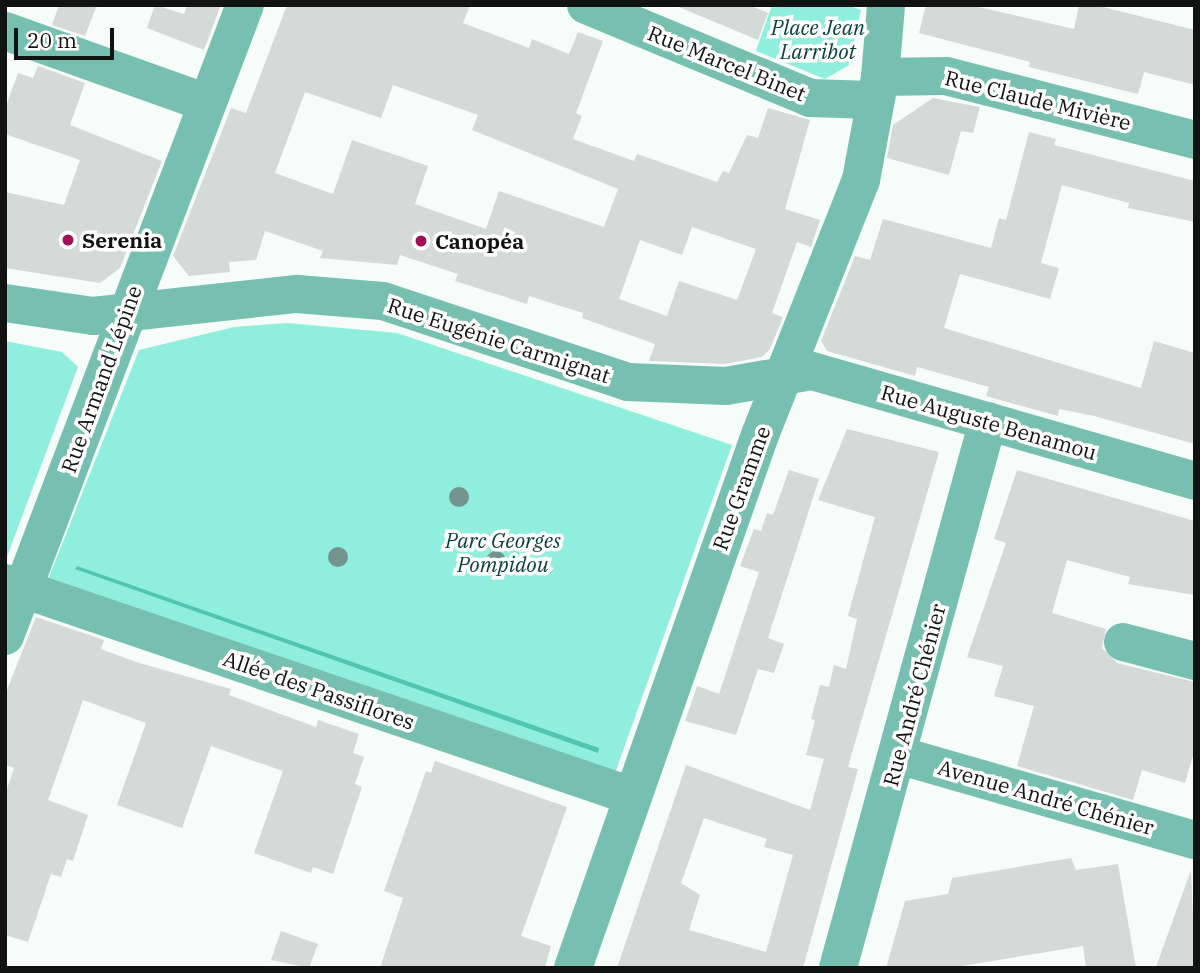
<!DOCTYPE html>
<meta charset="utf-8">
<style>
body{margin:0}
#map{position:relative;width:1200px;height:973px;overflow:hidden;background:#f5fcfa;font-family:"IBM Plex Serif",serif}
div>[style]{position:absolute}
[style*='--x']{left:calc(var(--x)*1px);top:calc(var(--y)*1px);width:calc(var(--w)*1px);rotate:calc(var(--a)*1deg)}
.green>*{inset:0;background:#90efdc}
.water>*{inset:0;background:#52c5b1}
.building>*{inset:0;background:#d3dad8}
.minor>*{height:38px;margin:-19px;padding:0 19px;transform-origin:19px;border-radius:19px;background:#77bfb1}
.trees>*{width:20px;height:20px;margin:-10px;border-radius:50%;background:#72938e}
.dots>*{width:19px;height:19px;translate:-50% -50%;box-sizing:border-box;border:4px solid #fff;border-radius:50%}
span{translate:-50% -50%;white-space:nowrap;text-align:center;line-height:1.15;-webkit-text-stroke:7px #fff;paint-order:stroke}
.park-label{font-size:21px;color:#063d35;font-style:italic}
.street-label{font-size:21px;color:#111313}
.poi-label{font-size:21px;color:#111313;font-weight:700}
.left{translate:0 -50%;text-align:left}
.frame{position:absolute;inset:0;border:7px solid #111313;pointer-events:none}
.scale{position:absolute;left:14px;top:28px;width:100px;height:32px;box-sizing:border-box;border:4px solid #111313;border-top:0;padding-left:9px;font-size:21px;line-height:24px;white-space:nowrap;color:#111313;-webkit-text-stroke:5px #fff;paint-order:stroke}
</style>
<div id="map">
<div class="green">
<div style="clip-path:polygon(772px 5px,847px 5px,861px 10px,849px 65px,825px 79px,756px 51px)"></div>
<div style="clip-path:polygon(287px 323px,397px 333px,732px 445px,614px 776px,47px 582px,139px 350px,234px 327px)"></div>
<div style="clip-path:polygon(5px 341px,62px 352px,78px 367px,5px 562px)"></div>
</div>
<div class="water">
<div style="clip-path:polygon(77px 566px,599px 748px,598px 753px,75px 569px)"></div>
</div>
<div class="building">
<div style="clip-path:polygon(59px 5px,97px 5px,85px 36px,52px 25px)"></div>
<div style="clip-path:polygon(155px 5px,184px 14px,187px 5px,221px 5px,204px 50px,147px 28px)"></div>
<div style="clip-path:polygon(evenodd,287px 5px,470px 5px,463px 23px,529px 48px,532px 39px,569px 54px,578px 32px,603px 41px,576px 113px,582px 116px,573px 139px,634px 161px,637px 154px,717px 182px,723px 171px,729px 173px,747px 135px,758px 138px,768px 108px,810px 120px,785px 209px,820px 220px,811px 247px,797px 242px,772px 313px,783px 317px,770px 349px,762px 357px,725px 364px,649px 361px,655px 344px,582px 318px,583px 313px,529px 296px,527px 304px,455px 281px,458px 274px,400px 255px,397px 265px,320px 258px,323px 251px,265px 231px,256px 260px,229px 262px,230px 272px,189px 276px,173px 256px,231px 108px,246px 113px,287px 5px,393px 85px,478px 115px,472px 130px,618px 189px,604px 227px,499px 191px,486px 229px,415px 204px,428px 166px,352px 140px,333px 194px,275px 173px,305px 92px,381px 118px,393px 85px,287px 5px,692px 227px,756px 249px,737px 300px,679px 281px,667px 316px,619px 299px,640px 240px,682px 255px,692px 227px)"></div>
<div style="clip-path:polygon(674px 5px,749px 5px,768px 13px,758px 40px)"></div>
<div style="clip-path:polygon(926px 5px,970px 5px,1074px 29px,1079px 5px,1095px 5px,1195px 30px,1195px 85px,1144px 72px,1138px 94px,1029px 67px,1030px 62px,919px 33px)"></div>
<div style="clip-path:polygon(38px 66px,85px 83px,70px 125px,162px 161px,120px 268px,100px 283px,5px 268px,5px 192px,64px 205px,80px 160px,5px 134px,5px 109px,18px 73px,33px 78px)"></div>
<div style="clip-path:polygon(933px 98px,980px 107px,973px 133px,961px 131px,949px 175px,887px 158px,893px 125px)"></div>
<div style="clip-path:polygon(1029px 132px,1056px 139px,1054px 145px,1195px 181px,1195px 222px,1128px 208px,1129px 203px,1062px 185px,1041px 263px,1059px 268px,1050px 299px,960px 274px,944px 328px,1141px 388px,1154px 341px,1195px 353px,1195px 444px,1094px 416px,1059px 409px,1058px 416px,1018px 405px,986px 396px,989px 387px,917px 367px,915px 376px,827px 351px,821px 341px,855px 256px,870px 260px,883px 219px,991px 248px,999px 218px,1006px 220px)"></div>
<div style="clip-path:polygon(evenodd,847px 429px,939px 452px,848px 767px,858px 769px,803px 968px,617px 968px,686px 765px,810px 810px,824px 759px,806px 755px,815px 720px,811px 719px,820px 685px,829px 687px,834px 665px,846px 669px,857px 619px,848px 616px,875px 517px,818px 500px,847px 429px,704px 818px,767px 839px,764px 847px,793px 855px,766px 952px,689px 930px,700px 895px,681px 883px,704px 818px)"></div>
<div style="clip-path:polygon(789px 470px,819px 479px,768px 638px,784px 644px,774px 673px,758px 669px,736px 735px,685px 721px,697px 686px,719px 694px,759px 572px,740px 566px,754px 529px,761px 531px,767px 513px,773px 515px)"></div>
<div style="clip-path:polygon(1017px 470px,1195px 521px,1195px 595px,1128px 584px,1130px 577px,1067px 560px,1052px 613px,1106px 629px,1102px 648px,1117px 663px,1195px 682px,1195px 749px,1185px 783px,1142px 770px,1133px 800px,1017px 766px,1034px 706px,994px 696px,1003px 666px,967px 657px,1006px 543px,994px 539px)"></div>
<div style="clip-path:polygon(36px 617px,104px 640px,101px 649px,136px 662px,231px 689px,229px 695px,316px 727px,318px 720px,359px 734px,353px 753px,364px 757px,355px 784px,362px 787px,333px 874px,313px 867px,311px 873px,254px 853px,283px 771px,211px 746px,182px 828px,117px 805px,146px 723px,83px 700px,48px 800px,88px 815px,73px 861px,67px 859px,61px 877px,51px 874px,28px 942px,5px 935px,5px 795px,14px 768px,5px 765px,5px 695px)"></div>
<div style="clip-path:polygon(435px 761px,567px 807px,521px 936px,551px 946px,545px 968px,380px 968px,403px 898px,384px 891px,426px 771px,431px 773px)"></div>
<div style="clip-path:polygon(1071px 858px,1076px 870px,1118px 864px,1136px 968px,1086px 968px,1083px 946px,950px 968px,886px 968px,905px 901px,948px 894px,952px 878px)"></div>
<div style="clip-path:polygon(1191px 870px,1195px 968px,1156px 967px)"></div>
<div style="clip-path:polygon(281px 931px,318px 944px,309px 968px,271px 960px)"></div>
</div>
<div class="minor">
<div style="--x:586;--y:5;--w:243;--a:22.5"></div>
<div style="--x:810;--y:98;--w:62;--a:1.8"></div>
<div style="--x:5;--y:31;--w:214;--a:19.6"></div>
<div style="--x:880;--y:77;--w:66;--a:-0.9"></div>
<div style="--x:946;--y:76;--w:257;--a:14.4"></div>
<div style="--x:5;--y:303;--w:89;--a:8.4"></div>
<div style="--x:93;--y:316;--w:205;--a:-6.2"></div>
<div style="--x:297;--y:294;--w:86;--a:4.7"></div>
<div style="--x:383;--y:301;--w:258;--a:18.3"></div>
<div style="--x:628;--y:382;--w:98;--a:2.3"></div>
<div style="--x:726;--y:386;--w:87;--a:-9.9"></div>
<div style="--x:812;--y:371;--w:398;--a:16"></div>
<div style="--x:5;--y:583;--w:662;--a:18.76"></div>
<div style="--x:5;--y:636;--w:675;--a:-69.18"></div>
<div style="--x:1123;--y:642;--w:74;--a:14.8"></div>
<div style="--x:898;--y:755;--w:309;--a:16"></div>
<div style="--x:573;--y:968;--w:565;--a:-70.67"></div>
<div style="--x:760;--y:435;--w:274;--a:-68.4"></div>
<div style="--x:861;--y:180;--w:105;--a:-79.5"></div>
<div style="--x:880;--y:77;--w:72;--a:-85.2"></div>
<div style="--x:838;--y:968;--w:567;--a:-74.67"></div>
</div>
<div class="trees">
<div style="left:459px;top:497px"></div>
<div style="left:338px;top:557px"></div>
<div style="left:496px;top:561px"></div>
</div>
<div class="dots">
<div style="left:68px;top:240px;background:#a11056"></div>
<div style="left:421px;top:241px;background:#a11056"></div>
</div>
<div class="park-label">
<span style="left:818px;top:39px">Place Jean<br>Larribot</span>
<span style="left:503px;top:552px">Parc Georges<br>Pompidou</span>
</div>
<div class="street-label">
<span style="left:727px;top:63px;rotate:22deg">Rue Marcel Binet</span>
<span style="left:1038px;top:100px;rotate:14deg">Rue Claude Mivière</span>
<span style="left:499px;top:340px;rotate:18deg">Rue Eugénie Carmignat</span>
<span style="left:101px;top:379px;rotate:-70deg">Rue Armand Lépine</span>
<span style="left:989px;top:422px;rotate:16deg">Rue Auguste Benamou</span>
<span style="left:741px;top:488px;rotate:-70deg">Rue Gramme</span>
<span style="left:319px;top:690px;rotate:19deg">Allée des Passiflores</span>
<span style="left:914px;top:695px;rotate:-75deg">Rue André Chénier</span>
<span style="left:1046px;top:797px;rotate:16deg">Avenue André Chénier</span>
</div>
<div class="poi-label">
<span class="left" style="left:82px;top:240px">Serenia</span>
<span class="left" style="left:435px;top:241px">Canopéa</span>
</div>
<div class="frame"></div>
<div class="scale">20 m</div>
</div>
